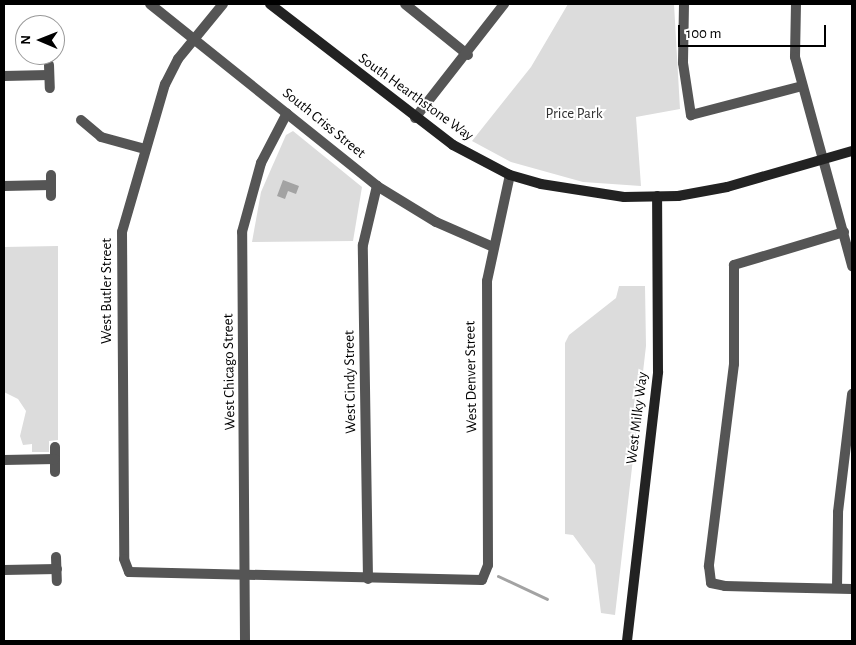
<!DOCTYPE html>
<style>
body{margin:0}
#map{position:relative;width:856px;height:645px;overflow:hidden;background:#fff;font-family:"Alegreya Sans",sans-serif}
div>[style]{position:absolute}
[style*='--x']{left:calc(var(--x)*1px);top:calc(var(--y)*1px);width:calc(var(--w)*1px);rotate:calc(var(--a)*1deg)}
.green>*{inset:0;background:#dcdcdc}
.water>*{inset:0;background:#a3a3a3}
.stream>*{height:3px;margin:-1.5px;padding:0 1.5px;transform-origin:1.5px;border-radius:1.5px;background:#a3a3a3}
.street>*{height:10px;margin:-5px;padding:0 5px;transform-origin:5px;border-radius:5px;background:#555}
.secondary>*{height:10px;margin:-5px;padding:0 5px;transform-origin:5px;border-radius:5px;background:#222}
span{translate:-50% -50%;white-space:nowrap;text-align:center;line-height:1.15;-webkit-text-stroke:4px #fff;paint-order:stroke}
.street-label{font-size:15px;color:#000}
.park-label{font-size:15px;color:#333}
.frame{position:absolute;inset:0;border:5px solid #000;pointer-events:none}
.north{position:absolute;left:15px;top:15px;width:50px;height:50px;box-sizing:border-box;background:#fff;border:1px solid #999;border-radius:50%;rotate:271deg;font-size:14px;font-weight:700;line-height:20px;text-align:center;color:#000}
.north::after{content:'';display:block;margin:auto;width:18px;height:22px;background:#000;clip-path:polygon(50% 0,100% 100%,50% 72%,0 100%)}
.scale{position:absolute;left:678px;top:25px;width:148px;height:22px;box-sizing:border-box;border:2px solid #000;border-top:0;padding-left:6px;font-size:15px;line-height:18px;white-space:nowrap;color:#000;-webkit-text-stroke:4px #fff;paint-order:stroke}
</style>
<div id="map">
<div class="green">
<div style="clip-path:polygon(568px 4px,674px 4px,680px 109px,636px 117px,641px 186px,583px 182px,511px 162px,472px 141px,531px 67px)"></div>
<div style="clip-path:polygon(293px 131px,362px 187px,353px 241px,252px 242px,261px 192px,286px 135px)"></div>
<div style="clip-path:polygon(58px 246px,58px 440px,49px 441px,49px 452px,32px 452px,32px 444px,23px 445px,20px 436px,26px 411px,18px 399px,4px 392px,4px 247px)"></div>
<div style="clip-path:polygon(619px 286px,645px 286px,646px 346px,615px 615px,601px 613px,595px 565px,573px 535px,565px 534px,565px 343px,569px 335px,616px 298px)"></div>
</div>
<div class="water">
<div style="clip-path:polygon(283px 180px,299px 186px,296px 194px,288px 191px,285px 199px,277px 196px)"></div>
</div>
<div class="stream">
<div style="--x:498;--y:576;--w:54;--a:25.1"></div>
</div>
<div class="street">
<div style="--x:150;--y:4;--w:291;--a:38.7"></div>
<div style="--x:377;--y:186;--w:69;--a:31.4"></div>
<div style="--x:436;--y:222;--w:60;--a:23.6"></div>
<div style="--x:223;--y:4;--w:71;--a:129.3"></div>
<div style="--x:178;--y:59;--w:28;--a:117"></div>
<div style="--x:165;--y:84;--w:154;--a:106.2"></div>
<div style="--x:122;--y:232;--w:327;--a:89.6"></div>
<div style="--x:124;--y:559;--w:14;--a:69"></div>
<div style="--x:129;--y:572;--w:353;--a:1.3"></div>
<div style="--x:482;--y:580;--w:16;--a:-68"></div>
<div style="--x:488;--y:565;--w:284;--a:-90.2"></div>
<div style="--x:487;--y:281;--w:108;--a:-77.8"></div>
<div style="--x:405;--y:4;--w:81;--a:39"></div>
<div style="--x:684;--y:4;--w:59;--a:91"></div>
<div style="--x:683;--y:63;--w:53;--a:81.3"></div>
<div style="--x:691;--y:115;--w:115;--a:-14.6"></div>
<div style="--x:796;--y:4;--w:53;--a:91.1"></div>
<div style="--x:795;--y:57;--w:217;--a:74.7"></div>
<div style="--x:49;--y:65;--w:23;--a:88"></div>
<div style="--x:4;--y:76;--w:45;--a:-1.3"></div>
<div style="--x:415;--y:118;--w:145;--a:-52"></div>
<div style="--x:81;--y:120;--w:26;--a:40"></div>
<div style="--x:101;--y:137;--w:46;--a:15.3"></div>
<div style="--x:4;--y:186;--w:47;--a:-1.2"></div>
<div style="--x:51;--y:196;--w:21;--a:-90"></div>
<div style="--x:844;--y:232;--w:115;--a:163.3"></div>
<div style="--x:734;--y:265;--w:99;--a:90"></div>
<div style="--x:734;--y:364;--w:204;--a:97.1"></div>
<div style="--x:709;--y:566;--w:17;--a:83"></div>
<div style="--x:711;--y:583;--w:14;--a:12"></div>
<div style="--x:725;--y:586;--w:127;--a:1.4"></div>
<div style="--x:55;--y:447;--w:25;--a:90"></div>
<div style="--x:4;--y:460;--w:51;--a:-1.1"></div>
<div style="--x:56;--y:557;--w:24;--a:88"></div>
<div style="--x:4;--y:570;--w:53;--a:-1.1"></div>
<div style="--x:368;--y:579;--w:334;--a:-90.9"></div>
<div style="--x:363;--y:245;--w:61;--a:-76.7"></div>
<div style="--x:837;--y:588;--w:76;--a:-89.2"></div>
<div style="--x:838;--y:512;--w:119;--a:-83.2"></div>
<div style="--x:245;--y:641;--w:409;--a:-90.4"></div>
<div style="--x:242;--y:232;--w:72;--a:-74.6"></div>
<div style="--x:261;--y:163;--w:56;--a:-62.5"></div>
</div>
<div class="secondary">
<div style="--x:270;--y:4;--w:231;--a:37.6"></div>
<div style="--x:453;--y:145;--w:64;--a:27.8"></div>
<div style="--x:510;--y:175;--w:32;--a:16"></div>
<div style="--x:541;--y:184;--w:84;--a:8.9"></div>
<div style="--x:624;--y:197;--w:54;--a:-1.1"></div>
<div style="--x:678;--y:196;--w:50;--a:-10.4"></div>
<div style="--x:727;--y:187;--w:130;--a:-16.1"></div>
<div style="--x:627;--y:641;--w:271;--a:-83.4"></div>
<div style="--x:658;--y:372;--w:176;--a:-90.3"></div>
</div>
<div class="street-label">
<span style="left:416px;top:97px;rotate:36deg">South Hearthstone Way</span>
<span style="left:324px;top:123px;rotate:39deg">South Criss Street</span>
<span style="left:107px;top:291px;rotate:-90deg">West Butler Street</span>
<span style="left:229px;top:372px;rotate:-91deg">West Chicago Street</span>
<span style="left:471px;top:377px;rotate:-91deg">West Denver Street</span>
<span style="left:350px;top:382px;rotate:-91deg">West Cindy Street</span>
<span style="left:637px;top:418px;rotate:-83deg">West Milky Way</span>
</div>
<div class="park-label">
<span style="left:574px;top:114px">Price Park</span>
</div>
<div class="frame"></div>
<div class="north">N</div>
<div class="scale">100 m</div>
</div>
